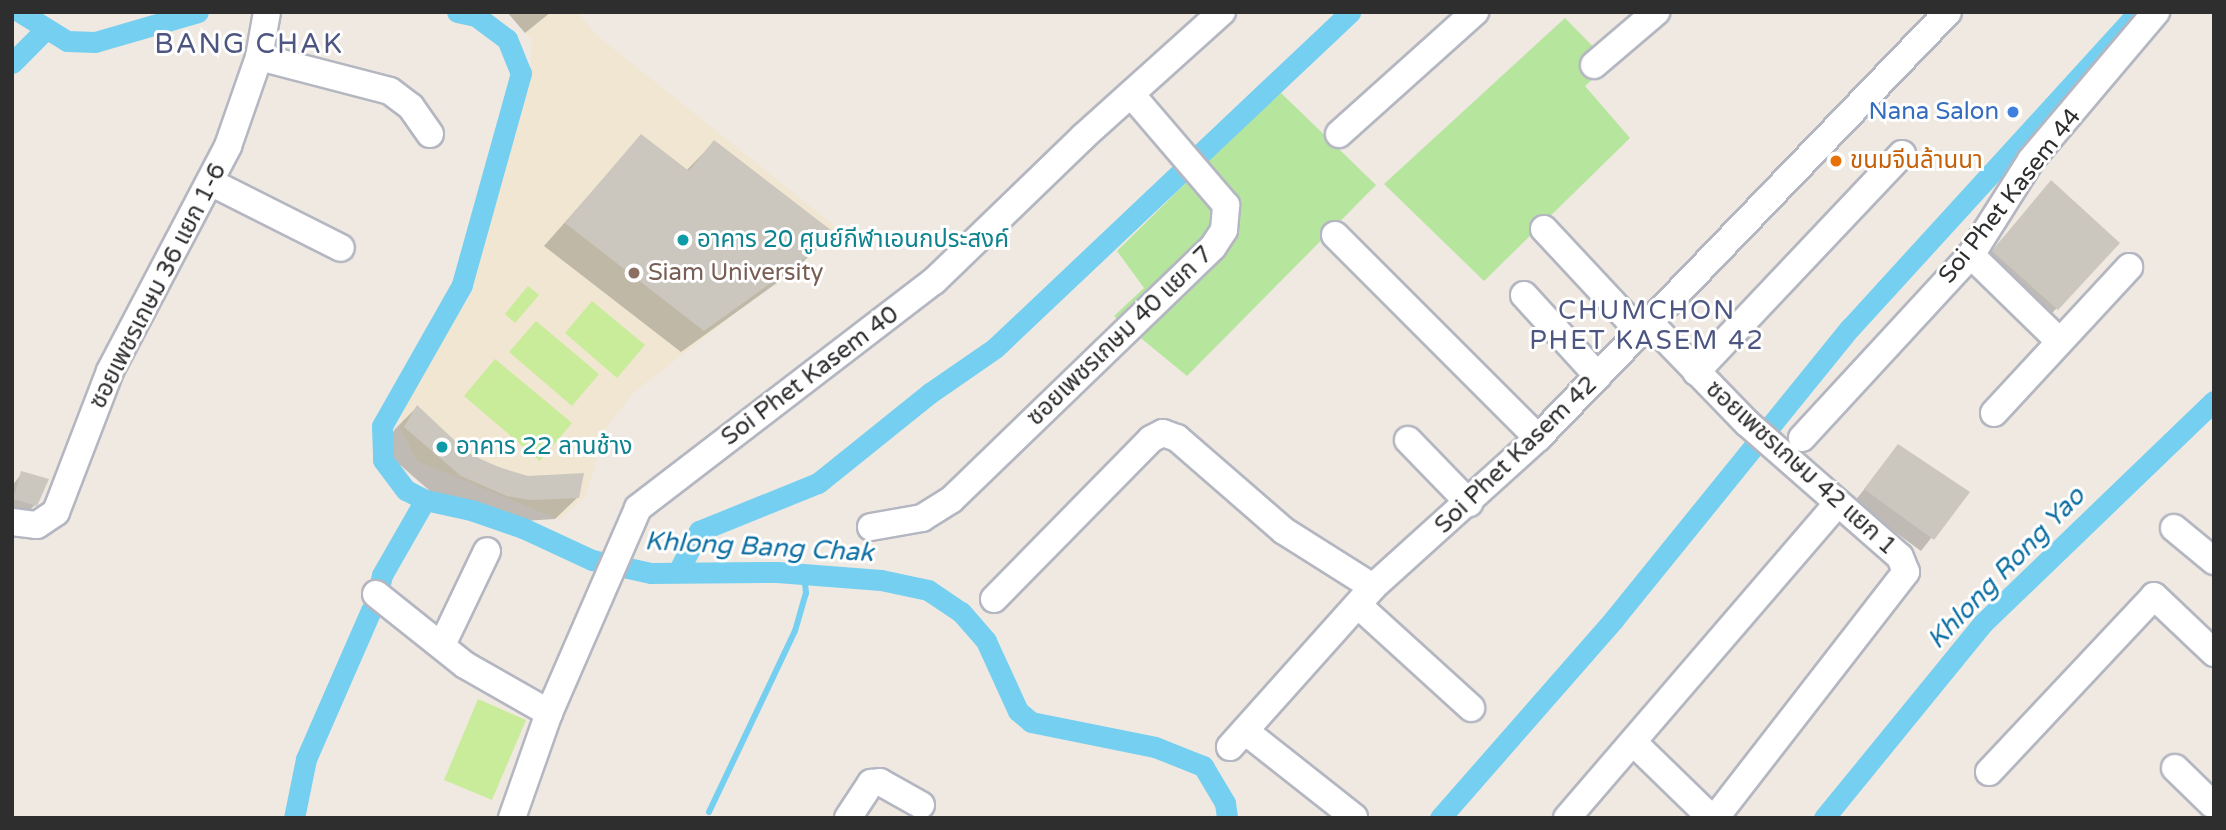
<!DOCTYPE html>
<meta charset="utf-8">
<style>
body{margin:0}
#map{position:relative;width:2226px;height:830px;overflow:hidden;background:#efe9e1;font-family:"Varela Round","Noto Sans Thai",sans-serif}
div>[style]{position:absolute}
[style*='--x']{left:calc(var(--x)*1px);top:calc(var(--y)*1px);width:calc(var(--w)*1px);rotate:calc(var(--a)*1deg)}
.education>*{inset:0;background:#f0e6d1}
.green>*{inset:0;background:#b6e59e}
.pitch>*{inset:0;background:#c9ec9a}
.shadow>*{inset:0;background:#0003}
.stream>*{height:6px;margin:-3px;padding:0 3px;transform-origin:3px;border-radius:3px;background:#75cff0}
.canal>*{height:21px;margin:-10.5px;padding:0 10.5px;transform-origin:10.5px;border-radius:10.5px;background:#75cff0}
.building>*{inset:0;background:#cbc7bf}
.roads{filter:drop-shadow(2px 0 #b4b7c1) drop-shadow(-2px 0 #b4b7c1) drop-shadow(0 2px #b4b7c1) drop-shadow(0 -2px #b4b7c1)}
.minor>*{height:26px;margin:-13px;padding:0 13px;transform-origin:13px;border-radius:13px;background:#fff}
.dots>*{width:19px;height:19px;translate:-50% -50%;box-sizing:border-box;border:4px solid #fff;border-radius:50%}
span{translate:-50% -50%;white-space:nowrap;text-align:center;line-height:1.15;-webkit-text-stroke:6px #fff;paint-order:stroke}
.shop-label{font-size:24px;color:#366cbe}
.right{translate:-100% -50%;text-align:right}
.food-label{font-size:24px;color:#c56008}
.left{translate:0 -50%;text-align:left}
.street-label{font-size:24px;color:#2e2e2e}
.culture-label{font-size:24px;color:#0d838f}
.education-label{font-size:24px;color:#785e54}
.neighbourhood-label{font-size:26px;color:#4d5680;letter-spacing:2px}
.water-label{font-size:26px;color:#0d6fa3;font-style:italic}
.quarter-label{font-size:28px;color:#4d5680;letter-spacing:2px}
.frame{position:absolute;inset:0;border:14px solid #2e2e2e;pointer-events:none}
</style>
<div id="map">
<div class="education">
<div style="clip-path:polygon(507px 12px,578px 12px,595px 34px,841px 231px,633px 393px,607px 427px,585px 497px,560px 520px,417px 461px,400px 428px,402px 407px,472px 292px,530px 74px,532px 40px)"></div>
</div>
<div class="green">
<div style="clip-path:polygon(1565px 18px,1610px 64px,1585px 86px,1630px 138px,1484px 281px,1384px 184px)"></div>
<div style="clip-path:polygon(1279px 91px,1376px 185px,1187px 376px,1114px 316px,1144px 288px,1117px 251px)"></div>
</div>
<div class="pitch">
<div style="clip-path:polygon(528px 286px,539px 295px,515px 323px,505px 314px)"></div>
<div style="clip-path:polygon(592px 301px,645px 345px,617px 378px,565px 333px)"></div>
<div style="clip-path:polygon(536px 321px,599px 374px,572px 406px,509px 352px)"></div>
<div style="clip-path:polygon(495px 359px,572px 423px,540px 461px,464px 396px)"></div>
<div style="clip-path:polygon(478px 699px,526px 720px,492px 800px,444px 780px)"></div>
</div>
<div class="shadow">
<div style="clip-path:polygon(507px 12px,551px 12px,525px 33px)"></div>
<div style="clip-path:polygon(641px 136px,686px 171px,714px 142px,818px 247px,795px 270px,681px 352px,544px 246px)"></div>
<div style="clip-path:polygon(2051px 182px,2117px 243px,2041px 325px,1978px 267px)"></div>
<div style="clip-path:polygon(417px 407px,467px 455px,578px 497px,555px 519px,508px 522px,484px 518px,438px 498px,383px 450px,395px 429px)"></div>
<div style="clip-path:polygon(1899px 446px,1967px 492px,1921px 551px,1854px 502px)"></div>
<div style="clip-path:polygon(22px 473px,35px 505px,27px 513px,12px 508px,12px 486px)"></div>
</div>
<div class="stream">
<div style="--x:709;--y:812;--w:200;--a:-64.6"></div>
<div style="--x:795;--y:631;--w:40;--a:-74"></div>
<div style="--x:806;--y:593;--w:18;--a:-96"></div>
</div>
<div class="canal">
<div style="--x:20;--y:12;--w:55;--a:31.7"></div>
<div style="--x:67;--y:41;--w:28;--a:2"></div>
<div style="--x:95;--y:42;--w:107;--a:-16.2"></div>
<div style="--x:457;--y:12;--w:19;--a:12"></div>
<div style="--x:476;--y:16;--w:39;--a:37"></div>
<div style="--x:507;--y:39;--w:37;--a:68"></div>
<div style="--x:521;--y:73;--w:220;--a:105.6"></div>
<div style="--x:462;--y:285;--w:162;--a:119.6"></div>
<div style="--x:382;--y:426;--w:34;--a:88"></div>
<div style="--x:383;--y:460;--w:38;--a:53"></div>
<div style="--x:406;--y:490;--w:21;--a:28"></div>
<div style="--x:425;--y:500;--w:47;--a:12.3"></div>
<div style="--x:471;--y:510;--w:55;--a:19.1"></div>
<div style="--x:523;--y:528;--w:76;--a:24.9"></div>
<div style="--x:592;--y:560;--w:60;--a:12.4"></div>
<div style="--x:651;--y:573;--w:126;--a:-0.5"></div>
<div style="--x:777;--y:572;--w:104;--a:4.4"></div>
<div style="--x:881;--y:580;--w:48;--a:12"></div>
<div style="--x:928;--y:590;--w:40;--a:34"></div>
<div style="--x:961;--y:612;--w:38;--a:49"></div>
<div style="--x:986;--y:641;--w:77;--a:65.4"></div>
<div style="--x:1018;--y:711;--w:17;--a:40"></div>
<div style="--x:1031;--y:722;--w:126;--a:11.4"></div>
<div style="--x:1155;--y:747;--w:52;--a:21.6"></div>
<div style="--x:1203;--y:766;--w:43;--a:59.3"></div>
<div style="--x:1225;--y:803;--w:15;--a:82"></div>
<div style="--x:12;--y:63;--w:45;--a:-45"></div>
<div style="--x:679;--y:570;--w:44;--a:-62.9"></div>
<div style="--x:699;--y:531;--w:128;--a:-22"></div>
<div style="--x:818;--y:483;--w:144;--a:-38.8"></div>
<div style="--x:930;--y:393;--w:79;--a:-34.7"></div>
<div style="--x:995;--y:348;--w:489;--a:-43.4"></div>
<div style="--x:379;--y:588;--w:13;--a:-77"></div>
<div style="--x:382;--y:575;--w:86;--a:-60.2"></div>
<div style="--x:294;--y:818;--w:60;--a:-78.5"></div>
<div style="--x:306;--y:759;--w:163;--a:-66.4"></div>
<div style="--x:1440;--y:818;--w:264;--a:-48.8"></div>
<div style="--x:1614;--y:619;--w:375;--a:-51"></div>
<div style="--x:1850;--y:328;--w:428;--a:-47.6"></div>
<div style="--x:1824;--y:818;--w:252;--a:-50.8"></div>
<div style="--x:1983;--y:623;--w:320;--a:-43.9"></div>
</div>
<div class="building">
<div style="clip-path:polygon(641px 134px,689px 171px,714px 140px,832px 231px,819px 248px,704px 331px,565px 223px)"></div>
<div style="clip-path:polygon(2051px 180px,2120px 243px,2058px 310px,1992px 251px)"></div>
<div style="clip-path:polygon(417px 405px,468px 453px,498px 467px,528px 476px,584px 473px,579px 498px,531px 500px,507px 496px,461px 476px,404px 427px)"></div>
<div style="clip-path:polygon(1898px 444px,1970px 492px,1934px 540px,1864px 489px)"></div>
<div style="clip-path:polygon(21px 471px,49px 479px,37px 506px,13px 499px)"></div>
</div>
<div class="roads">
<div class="minor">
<div style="--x:259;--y:57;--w:135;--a:14.5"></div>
<div style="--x:390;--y:91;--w:26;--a:37"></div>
<div style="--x:411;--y:107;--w:33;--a:55"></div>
<div style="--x:1594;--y:65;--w:82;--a:-40.5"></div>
<div style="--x:1339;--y:134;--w:183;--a:-41.9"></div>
<div style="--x:212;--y:183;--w:144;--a:26.7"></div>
<div style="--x:1544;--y:229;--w:142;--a:47"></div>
<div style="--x:1335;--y:235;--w:287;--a:45"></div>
<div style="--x:1971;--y:255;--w:122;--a:44.3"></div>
<div style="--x:1524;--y:295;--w:110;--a:47.6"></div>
<div style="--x:1651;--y:324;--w:138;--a:45.9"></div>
<div style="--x:1747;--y:423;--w:203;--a:41.2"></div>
<div style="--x:1900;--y:557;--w:16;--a:68"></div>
<div style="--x:1906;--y:572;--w:311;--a:127.8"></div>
<div style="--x:1696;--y:372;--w:300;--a:-46.6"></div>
<div style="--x:1994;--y:413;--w:199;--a:-47.2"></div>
<div style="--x:1802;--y:438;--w:249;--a:-47.3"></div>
<div style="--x:1971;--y:255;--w:112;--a:-57.7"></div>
<div style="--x:2031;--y:160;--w:194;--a:-49.8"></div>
<div style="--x:1408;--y:440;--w:88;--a:45.9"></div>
<div style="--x:12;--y:522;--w:25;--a:7"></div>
<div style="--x:37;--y:525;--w:23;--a:-34"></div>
<div style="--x:56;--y:512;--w:151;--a:-69"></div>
<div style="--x:110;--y:371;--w:254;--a:-62.3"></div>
<div style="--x:228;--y:146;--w:94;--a:-70.8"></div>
<div style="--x:259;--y:57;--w:46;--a:-79.9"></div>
<div style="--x:871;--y:527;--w:52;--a:-10"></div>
<div style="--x:922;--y:518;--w:34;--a:-32"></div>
<div style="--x:951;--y:500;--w:364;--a:-44"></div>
<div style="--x:1213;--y:247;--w:20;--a:-57"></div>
<div style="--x:1224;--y:230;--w:25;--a:-85"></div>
<div style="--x:1226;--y:205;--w:146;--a:-130.6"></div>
<div style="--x:2174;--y:528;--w:52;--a:39.5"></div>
<div style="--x:376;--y:594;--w:114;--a:38.6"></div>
<div style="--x:465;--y:665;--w:97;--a:29.7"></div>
<div style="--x:994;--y:599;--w:224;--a:-45.5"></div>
<div style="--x:1151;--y:439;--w:13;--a:-27"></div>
<div style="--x:1163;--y:433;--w:15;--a:20"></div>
<div style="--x:1177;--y:438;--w:142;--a:41"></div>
<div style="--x:1284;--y:531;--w:105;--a:32.2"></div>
<div style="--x:1358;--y:605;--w:153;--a:42.3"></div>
<div style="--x:442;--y:645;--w:104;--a:-64.4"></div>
<div style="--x:1245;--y:731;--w:139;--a:38.3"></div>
<div style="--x:1634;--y:743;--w:107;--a:44.2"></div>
<div style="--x:1230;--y:747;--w:215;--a:-48.2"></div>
<div style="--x:1373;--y:587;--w:222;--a:-42.1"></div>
<div style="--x:1538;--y:438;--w:591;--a:-46.1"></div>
<div style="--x:2175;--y:768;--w:52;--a:44.2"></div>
<div style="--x:1989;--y:772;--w:241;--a:-46.8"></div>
<div style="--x:2154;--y:596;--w:83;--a:43.5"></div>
<div style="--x:512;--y:818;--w:111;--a:-70.6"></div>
<div style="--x:549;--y:713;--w:223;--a:-66.5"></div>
<div style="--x:638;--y:508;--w:373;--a:-37.5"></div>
<div style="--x:934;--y:281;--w:207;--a:-44"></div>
<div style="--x:1083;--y:137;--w:187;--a:-42"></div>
<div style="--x:848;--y:818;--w:42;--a:-56.7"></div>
<div style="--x:871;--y:783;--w:9;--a:-6"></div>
<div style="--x:880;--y:782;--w:47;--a:29.3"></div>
<div style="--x:1567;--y:818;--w:414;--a:-49.3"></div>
</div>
</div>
<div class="dots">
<div style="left:2013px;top:112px;background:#3f7fe0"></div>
<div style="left:1836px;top:161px;background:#e8710a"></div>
<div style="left:683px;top:240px;background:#0f9aa8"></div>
<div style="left:634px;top:273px;background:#8d6e63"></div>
<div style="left:442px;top:447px;background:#0f9aa8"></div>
</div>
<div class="shop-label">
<span class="right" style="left:1999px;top:112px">Nana Salon</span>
</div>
<div class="food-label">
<span class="left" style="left:1850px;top:161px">ขนมจีนล้านนา</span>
</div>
<div class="street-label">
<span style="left:2010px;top:196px;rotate:-52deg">Soi Phet Kasem 44</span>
<span style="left:158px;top:286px;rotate:-63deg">ซอยเพชรเกษม 36 แยก 1-6</span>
<span style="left:1120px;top:336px;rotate:-44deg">ซอยเพชรเกษม 40 แยก 7</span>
<span style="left:810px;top:376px;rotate:-37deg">Soi Phet Kasem 40</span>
<span style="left:1516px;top:455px;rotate:-44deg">Soi Phet Kasem 42</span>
<span style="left:1801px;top:468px;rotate:42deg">ซอยเพชรเกษม 42 แยก 1</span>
</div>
<div class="culture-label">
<span class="left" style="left:697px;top:240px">อาคาร 20 ศูนย์กีฬาเอนกประสงค์</span>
<span class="left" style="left:456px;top:447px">อาคาร 22 ลานช้าง</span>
</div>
<div class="education-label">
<span class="left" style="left:648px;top:273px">Siam University</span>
</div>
<div class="neighbourhood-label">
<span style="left:1647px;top:326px">CHUMCHON<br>PHET KASEM 42</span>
</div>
<div class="water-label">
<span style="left:759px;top:547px;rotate:3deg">Khlong Bang Chak</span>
<span style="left:2006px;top:568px;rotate:-46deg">Khlong Rong Yao</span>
</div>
<div class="quarter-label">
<span style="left:249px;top:44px">BANG CHAK</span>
</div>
<div class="frame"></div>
</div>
